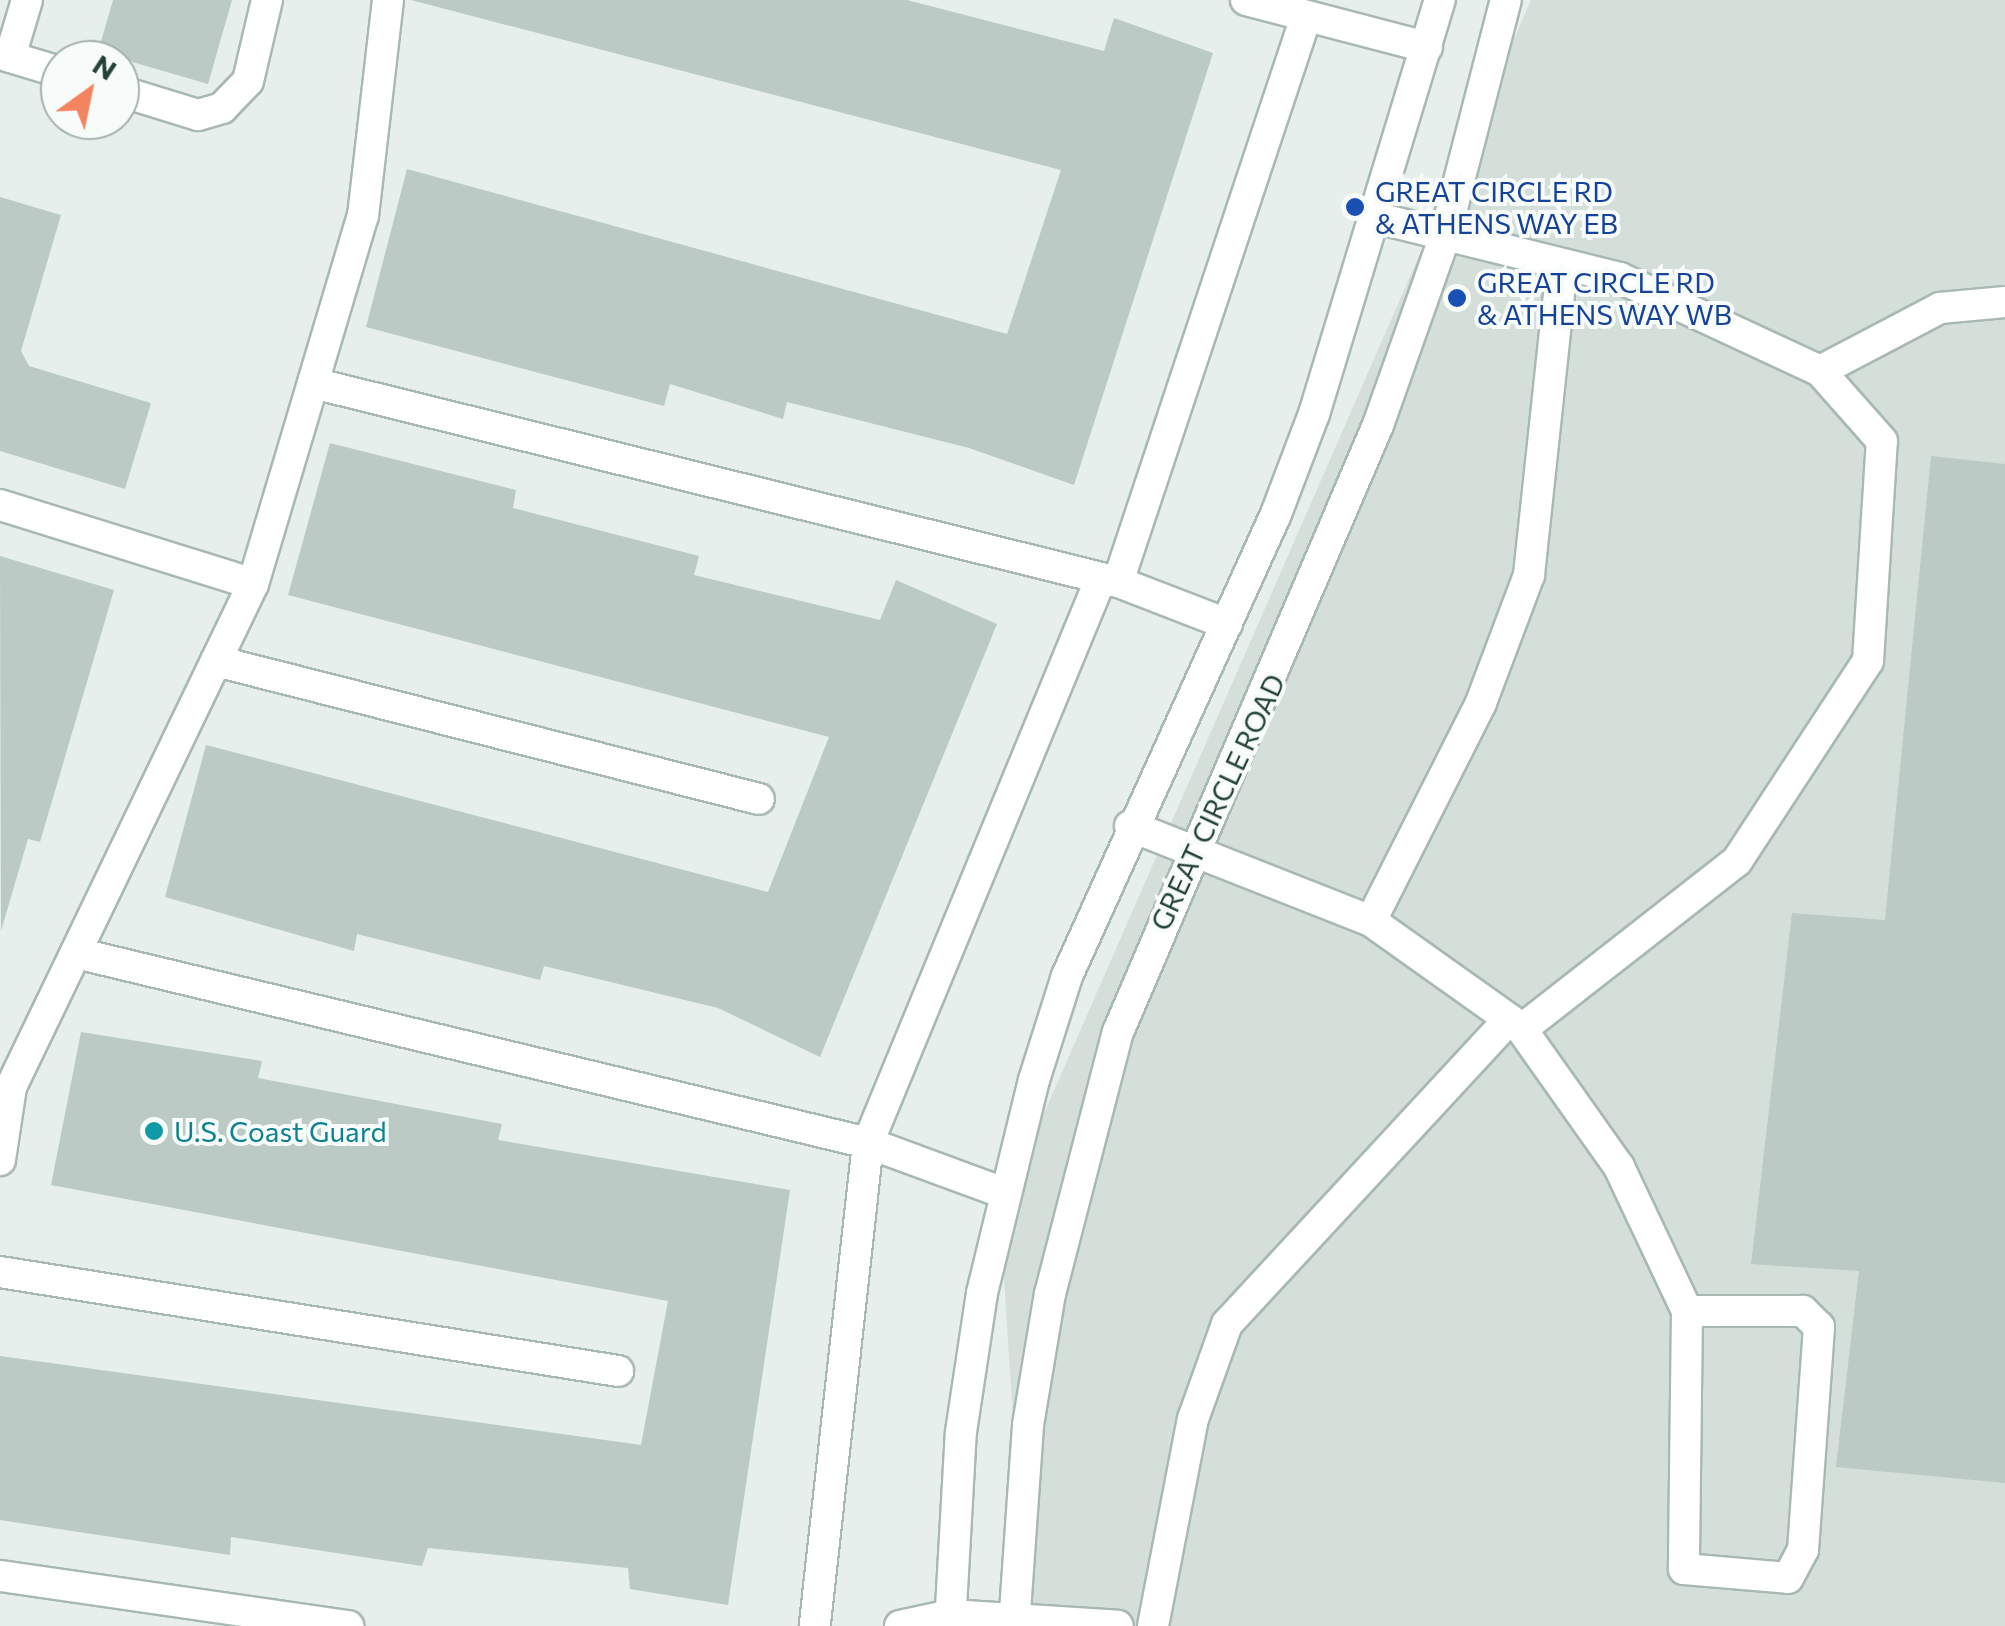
<!DOCTYPE html>
<style>
body{margin:0}
#map{position:relative;width:2005px;height:1626px;overflow:hidden;background:#e6efeb;font-family:Commissioner,sans-serif}
div>[style]{position:absolute}
[style*='--x']{left:calc(var(--x)*1px);top:calc(var(--y)*1px);width:calc(var(--w)*1px);rotate:calc(var(--a)*1deg)}
.built>*{inset:0;background:#d4dfda}
.building>*{inset:0;background:#bbcac4}
.roads{filter:drop-shadow(2px 0 #a8b8b2) drop-shadow(-2px 0 #a8b8b2) drop-shadow(0 2px #a8b8b2) drop-shadow(0 -2px #a8b8b2)}
.minor>*{height:30px;margin:-15px;padding:0 15px;transform-origin:15px;border-radius:15px;background:#fff}
.dots>*{width:28px;height:28px;translate:-50% -50%;box-sizing:border-box;border:5px solid #f7fbf9;border-radius:50%}
span{translate:-50% -50%;white-space:nowrap;text-align:center;line-height:1.15;-webkit-text-stroke:8px #f7fbf9;paint-order:stroke}
.transit-label{font-size:28px;color:#164399}
.left{translate:0 -50%;text-align:left}
.street-label{font-size:28px;color:#24423a}
.culture-label{font-size:28px;color:#0d838f}
.north{position:absolute;left:40px;top:40px;width:100px;height:100px;box-sizing:border-box;background:#f7fbf9;border:2px solid #a3b1ad;border-radius:50%;rotate:33deg;font-size:28px;font-weight:700;line-height:40px;text-align:center;color:#24423a}
.north::after{content:'';display:block;margin:auto;width:35px;height:45px;background:#f4845f;clip-path:polygon(50% 0,100% 100%,50% 72%,0 100%)}
</style>
<div id="map">
<div class="built">
<div style="clip-path:polygon(1531px 0,2005px 0,2005px 1626px,1026px 1626px,1000px 1214px)"></div>
</div>
<div class="building">
<div style="clip-path:polygon(113px 0,232px 0,208px 84px,98px 52px)"></div>
<div style="clip-path:polygon(411px 0,907px 0,1104px 51px,1114px 18px,1213px 53px,1074px 485px,969px 448px,787px 402px,783px 419px,670px 384px,664px 406px,366px 327px,407px 169px,1007px 334px,1061px 170px)"></div>
<div style="clip-path:polygon(0 197px,61px 215px,21px 351px,29px 366px,151px 403px,125px 489px,0 451px)"></div>
<div style="clip-path:polygon(330px 443px,516px 490px,513px 508px,699px 556px,694px 575px,880px 620px,896px 580px,997px 624px,820px 1057px,718px 1008px,544px 966px,540px 980px,357px 934px,354px 951px,165px 897px,206px 745px,768px 892px,829px 737px,288px 595px)"></div>
<div style="clip-path:polygon(1931px 456px,2005px 464px,2005px 1483px,1836px 1467px,1859px 1271px,1751px 1264px,1792px 913px,1885px 920px)"></div>
<div style="clip-path:polygon(0 556px,114px 590px,40px 842px,28px 839px,1px 931px)"></div>
<div style="clip-path:polygon(81px 1032px,262px 1061px,258px 1078px,502px 1124px,498px 1140px,790px 1190px,728px 1605px,630px 1589px,628px 1568px,428px 1548px,422px 1566px,231px 1537px,230px 1555px,0 1520px,0 1356px,641px 1445px,668px 1301px,51px 1185px)"></div>
</div>
<div class="roads">
<div class="minor">
<div style="--x:1246;--y:0;--w:187;--a:14.6"></div>
<div style="--x:0;--y:54;--w:63;--a:16.7"></div>
<div style="--x:10;--y:57;--w:59;--a:-73.4"></div>
<div style="--x:120;--y:91;--w:82;--a:17.1"></div>
<div style="--x:198;--y:115;--w:25;--a:-16"></div>
<div style="--x:222;--y:108;--w:37;--a:-46"></div>
<div style="--x:248;--y:81;--w:83;--a:-76.8"></div>
<div style="--x:1377;--y:218;--w:250;--a:13.9"></div>
<div style="--x:1620;--y:278;--w:221;--a:24.9"></div>
<div style="--x:1820;--y:371;--w:136;--a:-27.7"></div>
<div style="--x:1940;--y:308;--w:65;--a:-5.3"></div>
<div style="--x:1562;--y:266;--w:311;--a:96.1"></div>
<div style="--x:1529;--y:575;--w:137;--a:110.6"></div>
<div style="--x:1481;--y:703;--w:244;--a:116.8"></div>
<div style="--x:1371;--y:921;--w:183;--a:35.4"></div>
<div style="--x:1520;--y:1027;--w:171;--a:54.7"></div>
<div style="--x:1619;--y:1167;--w:159;--a:64.7"></div>
<div style="--x:1687;--y:1311;--w:258;--a:90.7"></div>
<div style="--x:1684;--y:1569;--w:104;--a:4.9"></div>
<div style="--x:1788;--y:1578;--w:32;--a:-62"></div>
<div style="--x:1803;--y:1550;--w:224;--a:-85.9"></div>
<div style="--x:1819;--y:1327;--w:23;--a:-135"></div>
<div style="--x:1803;--y:1311;--w:116;--a:180"></div>
<div style="--x:313;--y:383;--w:829;--a:13.89"></div>
<div style="--x:0;--y:505;--w:265;--a:17.3"></div>
<div style="--x:253;--y:584;--w:558;--a:115.69"></div>
<div style="--x:11;--y:1087;--w:74;--a:98.6"></div>
<div style="--x:253;--y:584;--w:384;--a:-73.4"></div>
<div style="--x:363;--y:216;--w:217;--a:-83.4"></div>
<div style="--x:1227;--y:624;--w:117;--a:-158.9"></div>
<div style="--x:1118;--y:582;--w:595;--a:-71.6"></div>
<div style="--x:216;--y:661;--w:560;--a:14.26"></div>
<div style="--x:1130;--y:826;--w:259;--a:21.5"></div>
<div style="--x:76;--y:953;--w:814;--a:13.49"></div>
<div style="--x:868;--y:1143;--w:486;--a:96.3"></div>
<div style="--x:1522;--y:1029;--w:273;--a:-38"></div>
<div style="--x:1737;--y:861;--w:239;--a:-56.8"></div>
<div style="--x:1868;--y:661;--w:220;--a:-86.4"></div>
<div style="--x:1882;--y:441;--w:94;--a:-131.5"></div>
<div style="--x:1004;--y:1193;--w:145;--a:-159.8"></div>
<div style="--x:868;--y:1143;--w:611;--a:-67.59"></div>
<div style="--x:0;--y:1272;--w:626;--a:9.1"></div>
<div style="--x:0;--y:1576;--w:352;--a:8.2"></div>
<div style="--x:900;--y:1626;--w:51;--a:-12.4"></div>
<div style="--x:950;--y:1615;--w:168;--a:3.7"></div>
<div style="--x:950;--y:1626;--w:194;--a:-86.8"></div>
<div style="--x:961;--y:1432;--w:141;--a:-81.4"></div>
<div style="--x:982;--y:1293;--w:219;--a:-76.3"></div>
<div style="--x:1034;--y:1080;--w:109;--a:-72.4"></div>
<div style="--x:1067;--y:976;--w:507;--a:-65.66"></div>
<div style="--x:1276;--y:514;--w:107;--a:-69.2"></div>
<div style="--x:1314;--y:414;--w:433;--a:-73.1"></div>
<div style="--x:1014;--y:1626;--w:201;--a:-86"></div>
<div style="--x:1028;--y:1425;--w:133;--a:-80.5"></div>
<div style="--x:1050;--y:1294;--w:271;--a:-75.5"></div>
<div style="--x:1118;--y:1032;--w:660;--a:-66.81"></div>
<div style="--x:1378;--y:425;--w:197;--a:-70.5"></div>
<div style="--x:1444;--y:239;--w:247;--a:-75.5"></div>
<div style="--x:1153;--y:1626;--w:211;--a:-79.1"></div>
<div style="--x:1193;--y:1419;--w:101;--a:-70.3"></div>
<div style="--x:1227;--y:1324;--w:415;--a:-47.2"></div>
</div>
</div>
<div class="dots">
<div style="left:1355px;top:207px;background:#1a4fb4"></div>
<div style="left:1457px;top:298px;background:#1a4fb4"></div>
<div style="left:154px;top:1131px;background:#0f9aa8"></div>
</div>
<div class="transit-label">
<span class="left" style="left:1375px;top:207px">GREAT CIRCLE RD<br>&amp; ATHENS WAY EB</span>
<span class="left" style="left:1477px;top:298px">GREAT CIRCLE RD<br>&amp; ATHENS WAY WB</span>
</div>
<div class="street-label">
<span style="left:1217px;top:802px;rotate:-65deg">GREAT CIRCLE ROAD</span>
</div>
<div class="culture-label">
<span class="left" style="left:174px;top:1131px">U.S. Coast Guard</span>
</div>
<div class="north">N</div>
</div>
